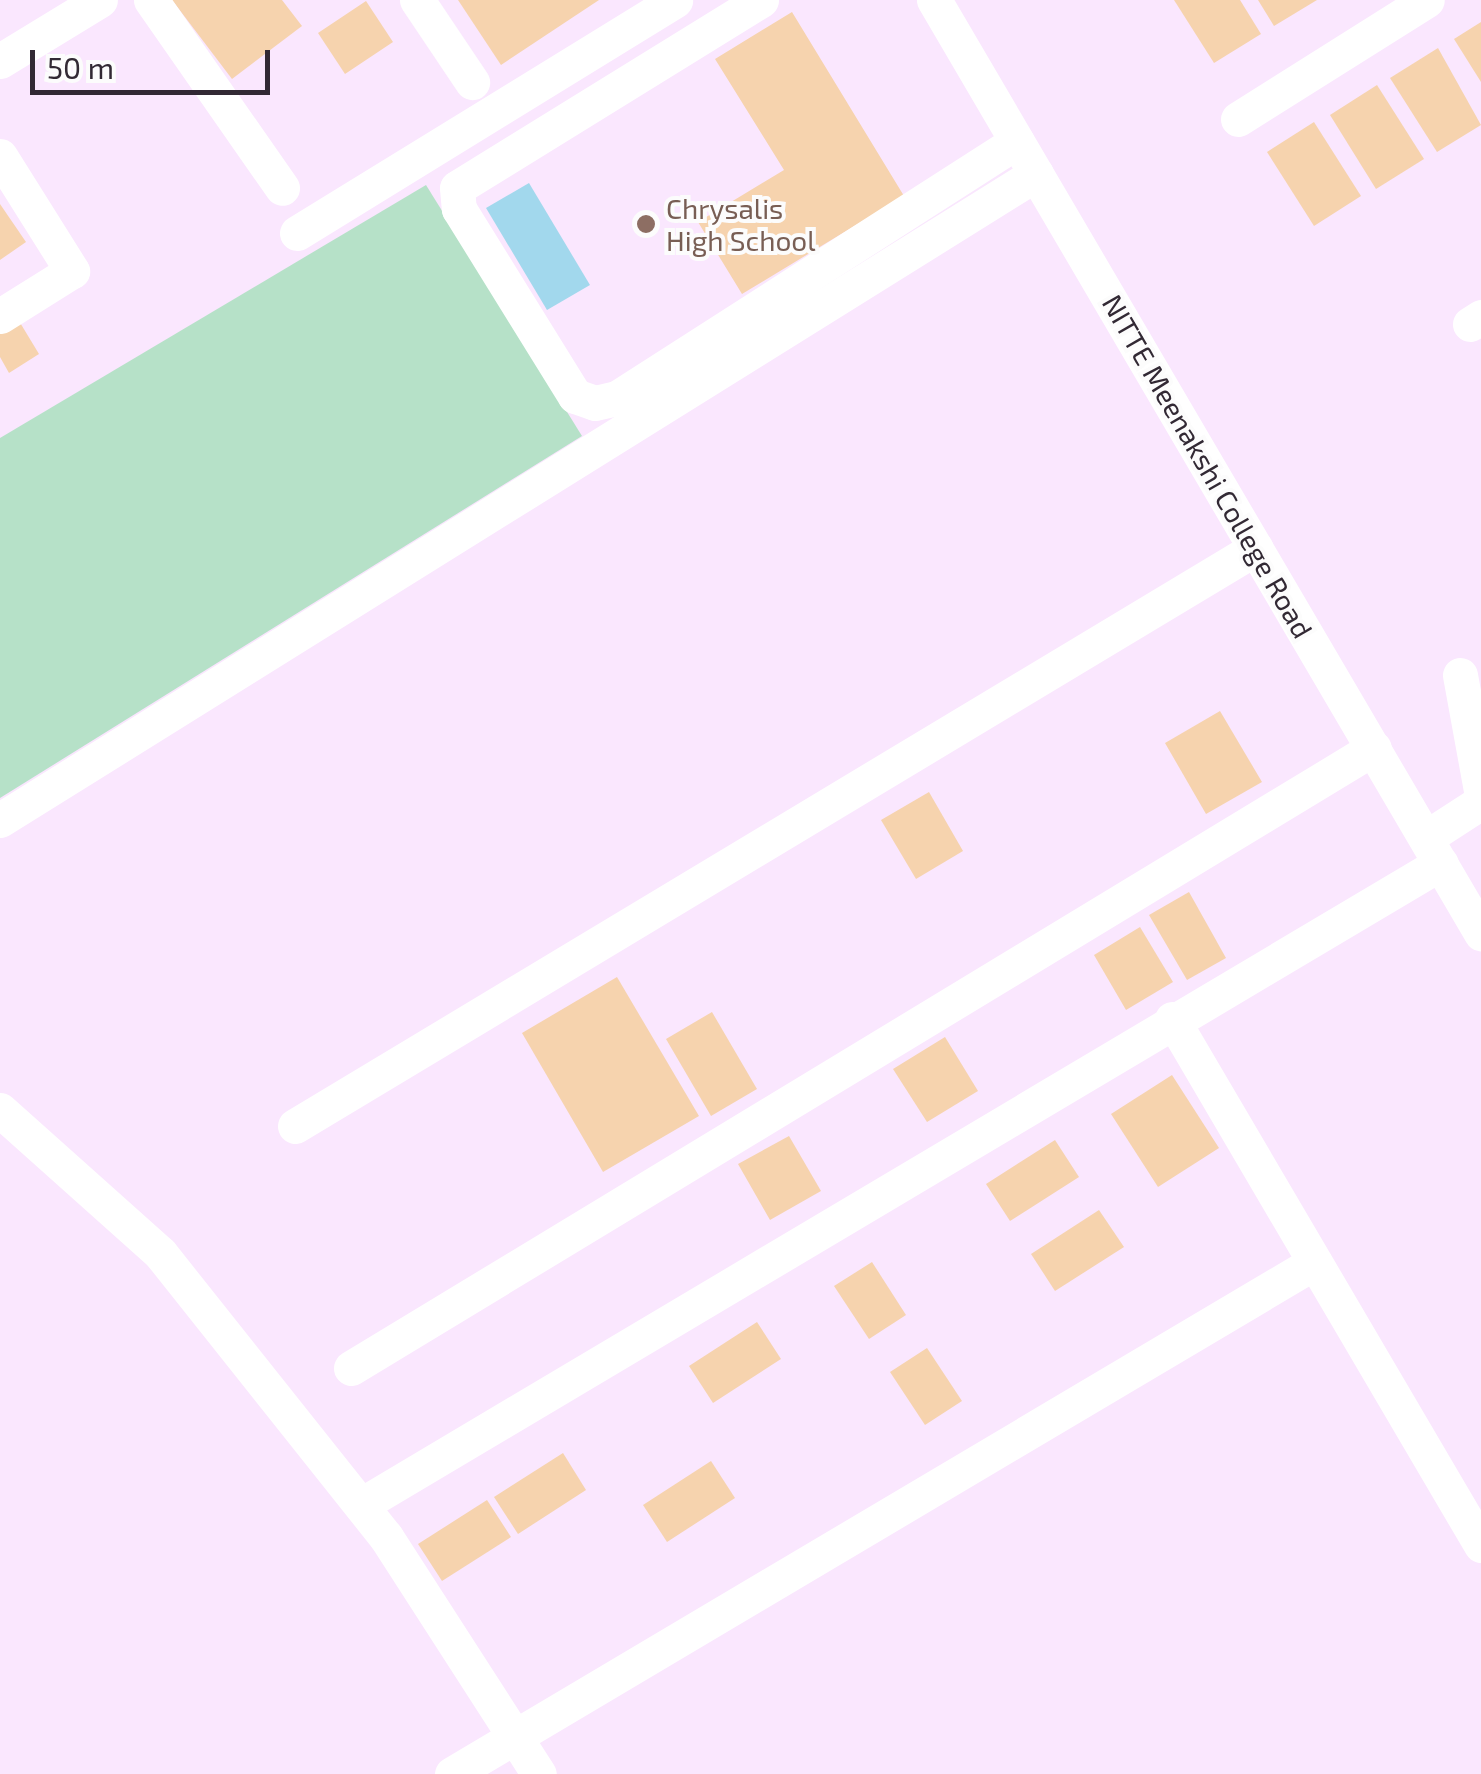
<!DOCTYPE html>
<style>
body{margin:0}
#map{position:relative;width:1481px;height:1774px;overflow:hidden;background:#fae7fe;font-family:"Exo 2",sans-serif}
div>[style]{position:absolute}
[style*='--x']{left:calc(var(--x)*1px);top:calc(var(--y)*1px);width:calc(var(--w)*1px);rotate:calc(var(--a)*1deg)}
.green>*{inset:0;background:#b6e1c8}
.water>*{inset:0;background:#a2d8ed}
.building>*{inset:0;background:#f6d3ae}
.minor>*{height:35px;margin:-17.5px;padding:0 17.5px;transform-origin:17.5px;border-radius:17.5px;background:#fff}
.dots>*{width:28px;height:28px;translate:-50% -50%;box-sizing:border-box;border:5px solid #fcfcfc;border-radius:50%}
span{translate:-50% -50%;white-space:nowrap;text-align:center;line-height:1.15;-webkit-text-stroke:8px #fcfcfc;paint-order:stroke}
.education-label{font-size:28px;color:#785e54}
.left{translate:0 -50%;text-align:left}
.street-label{font-size:28px;color:#322934}
.scale{position:absolute;left:30px;top:50px;width:240px;height:45px;box-sizing:border-box;border:5px solid #322934;border-top:0;padding-left:12px;font-size:30px;line-height:35px;white-space:nowrap;color:#322934;-webkit-text-stroke:8px #fcfcfc;paint-order:stroke}
</style>
<div id="map">
<div class="green">
<div style="clip-path:polygon(426px 185px,582px 436px,0 798px,0 438px)"></div>
</div>
<div class="water">
<div style="clip-path:polygon(529px 183px,590px 285px,547px 310px,486px 208px)"></div>
</div>
<div class="building">
<div style="clip-path:polygon(172px 0,282px 0,302px 26px,232px 79px)"></div>
<div style="clip-path:polygon(458px 0,599px 0,501px 65px)"></div>
<div style="clip-path:polygon(1174px 0,1240px 0,1261px 34px,1214px 63px)"></div>
<div style="clip-path:polygon(1258px 0,1317px 0,1274px 26px)"></div>
<div style="clip-path:polygon(366px 1px,393px 42px,345px 74px,318px 33px)"></div>
<div style="clip-path:polygon(792px 12px,904px 196px,742px 294px,698px 222px,784px 170px,715px 59px)"></div>
<div style="clip-path:polygon(1481px 22px,1481px 82px,1454px 39px)"></div>
<div style="clip-path:polygon(1438px 48px,1481px 125px,1437px 152px,1390px 78px)"></div>
<div style="clip-path:polygon(1377px 85px,1424px 159px,1376px 189px,1330px 115px)"></div>
<div style="clip-path:polygon(1314px 122px,1361px 196px,1314px 226px,1267px 152px)"></div>
<div style="clip-path:polygon(0 204px,26px 242px,0 260px)"></div>
<div style="clip-path:polygon(16px 316px,39px 354px,9px 373px,0 357px,0 326px)"></div>
<div style="clip-path:polygon(1220px 711px,1262px 782px,1206px 814px,1165px 743px)"></div>
<div style="clip-path:polygon(929px 792px,963px 851px,916px 879px,881px 820px)"></div>
<div style="clip-path:polygon(1189px 892px,1226px 958px,1187px 980px,1149px 915px)"></div>
<div style="clip-path:polygon(1140px 927px,1173px 982px,1126px 1010px,1094px 955px)"></div>
<div style="clip-path:polygon(617px 977px,699px 1116px,603px 1172px,522px 1033px)"></div>
<div style="clip-path:polygon(712px 1012px,757px 1089px,711px 1116px,666px 1039px)"></div>
<div style="clip-path:polygon(945px 1037px,978px 1091px,927px 1122px,893px 1069px)"></div>
<div style="clip-path:polygon(1172px 1075px,1219px 1148px,1158px 1187px,1111px 1114px)"></div>
<div style="clip-path:polygon(789px 1136px,821px 1191px,770px 1220px,738px 1164px)"></div>
<div style="clip-path:polygon(1055px 1140px,1079px 1177px,1010px 1221px,986px 1184px)"></div>
<div style="clip-path:polygon(1099px 1210px,1124px 1247px,1055px 1291px,1031px 1254px)"></div>
<div style="clip-path:polygon(872px 1262px,906px 1315px,869px 1339px,834px 1286px)"></div>
<div style="clip-path:polygon(757px 1322px,781px 1359px,713px 1403px,689px 1366px)"></div>
<div style="clip-path:polygon(927px 1348px,962px 1401px,925px 1425px,890px 1372px)"></div>
<div style="clip-path:polygon(563px 1453px,586px 1490px,518px 1534px,494px 1497px)"></div>
<div style="clip-path:polygon(711px 1461px,735px 1498px,667px 1542px,643px 1505px)"></div>
<div style="clip-path:polygon(487px 1500px,511px 1537px,442px 1581px,418px 1544px)"></div>
</div>
<div class="minor">
<div style="--x:151;--y:0;--w:229;--a:55.1"></div>
<div style="--x:417;--y:0;--w:99;--a:56.1"></div>
<div style="--x:761;--y:0;--w:357;--a:148.3"></div>
<div style="--x:457;--y:188;--w:21;--a:85"></div>
<div style="--x:459;--y:209;--w:220;--a:58.2"></div>
<div style="--x:575;--y:396;--w:21;--a:19"></div>
<div style="--x:595;--y:403;--w:23;--a:-13"></div>
<div style="--x:617;--y:398;--w:475;--a:-32.7"></div>
<div style="--x:934;--y:0;--w:1082;--a:59.62"></div>
<div style="--x:0;--y:61;--w:117;--a:-31.4"></div>
<div style="--x:1238;--y:119;--w:223;--a:-32.2"></div>
<div style="--x:0;--y:156;--w:136;--a:57.9"></div>
<div style="--x:72;--y:271;--w:85;--a:148"></div>
<div style="--x:297;--y:233;--w:444;--a:-31.6"></div>
<div style="--x:1470;--y:324;--w:13;--a:-32"></div>
<div style="--x:1460;--y:675;--w:117;--a:79.7"></div>
<div style="--x:0;--y:820;--w:1221;--a:-31.95"></div>
<div style="--x:1427;--y:837;--w:64;--a:-32.9"></div>
<div style="--x:1172;--y:1019;--w:610;--a:59.57"></div>
<div style="--x:0;--y:1110;--w:215;--a:41.8"></div>
<div style="--x:160;--y:1253;--w:363;--a:51.5"></div>
<div style="--x:386;--y:1537;--w:282;--a:57.2"></div>
<div style="--x:295;--y:1126;--w:1121;--a:-31.03"></div>
<div style="--x:351;--y:1368;--w:1196;--a:-31.22"></div>
<div style="--x:361;--y:1505;--w:1256;--a:-30.73"></div>
<div style="--x:452;--y:1774;--w:1003;--a:-30.68"></div>
</div>
<div class="dots">
<div style="left:646px;top:224px;background:#8d6e63"></div>
</div>
<div class="education-label">
<span class="left" style="left:666px;top:224px">Chrysalis<br>High School</span>
</div>
<div class="street-label">
<span style="left:1208px;top:466px;rotate:60deg">NITTE Meenakshi College Road</span>
</div>
<div class="scale">50 m</div>
</div>
